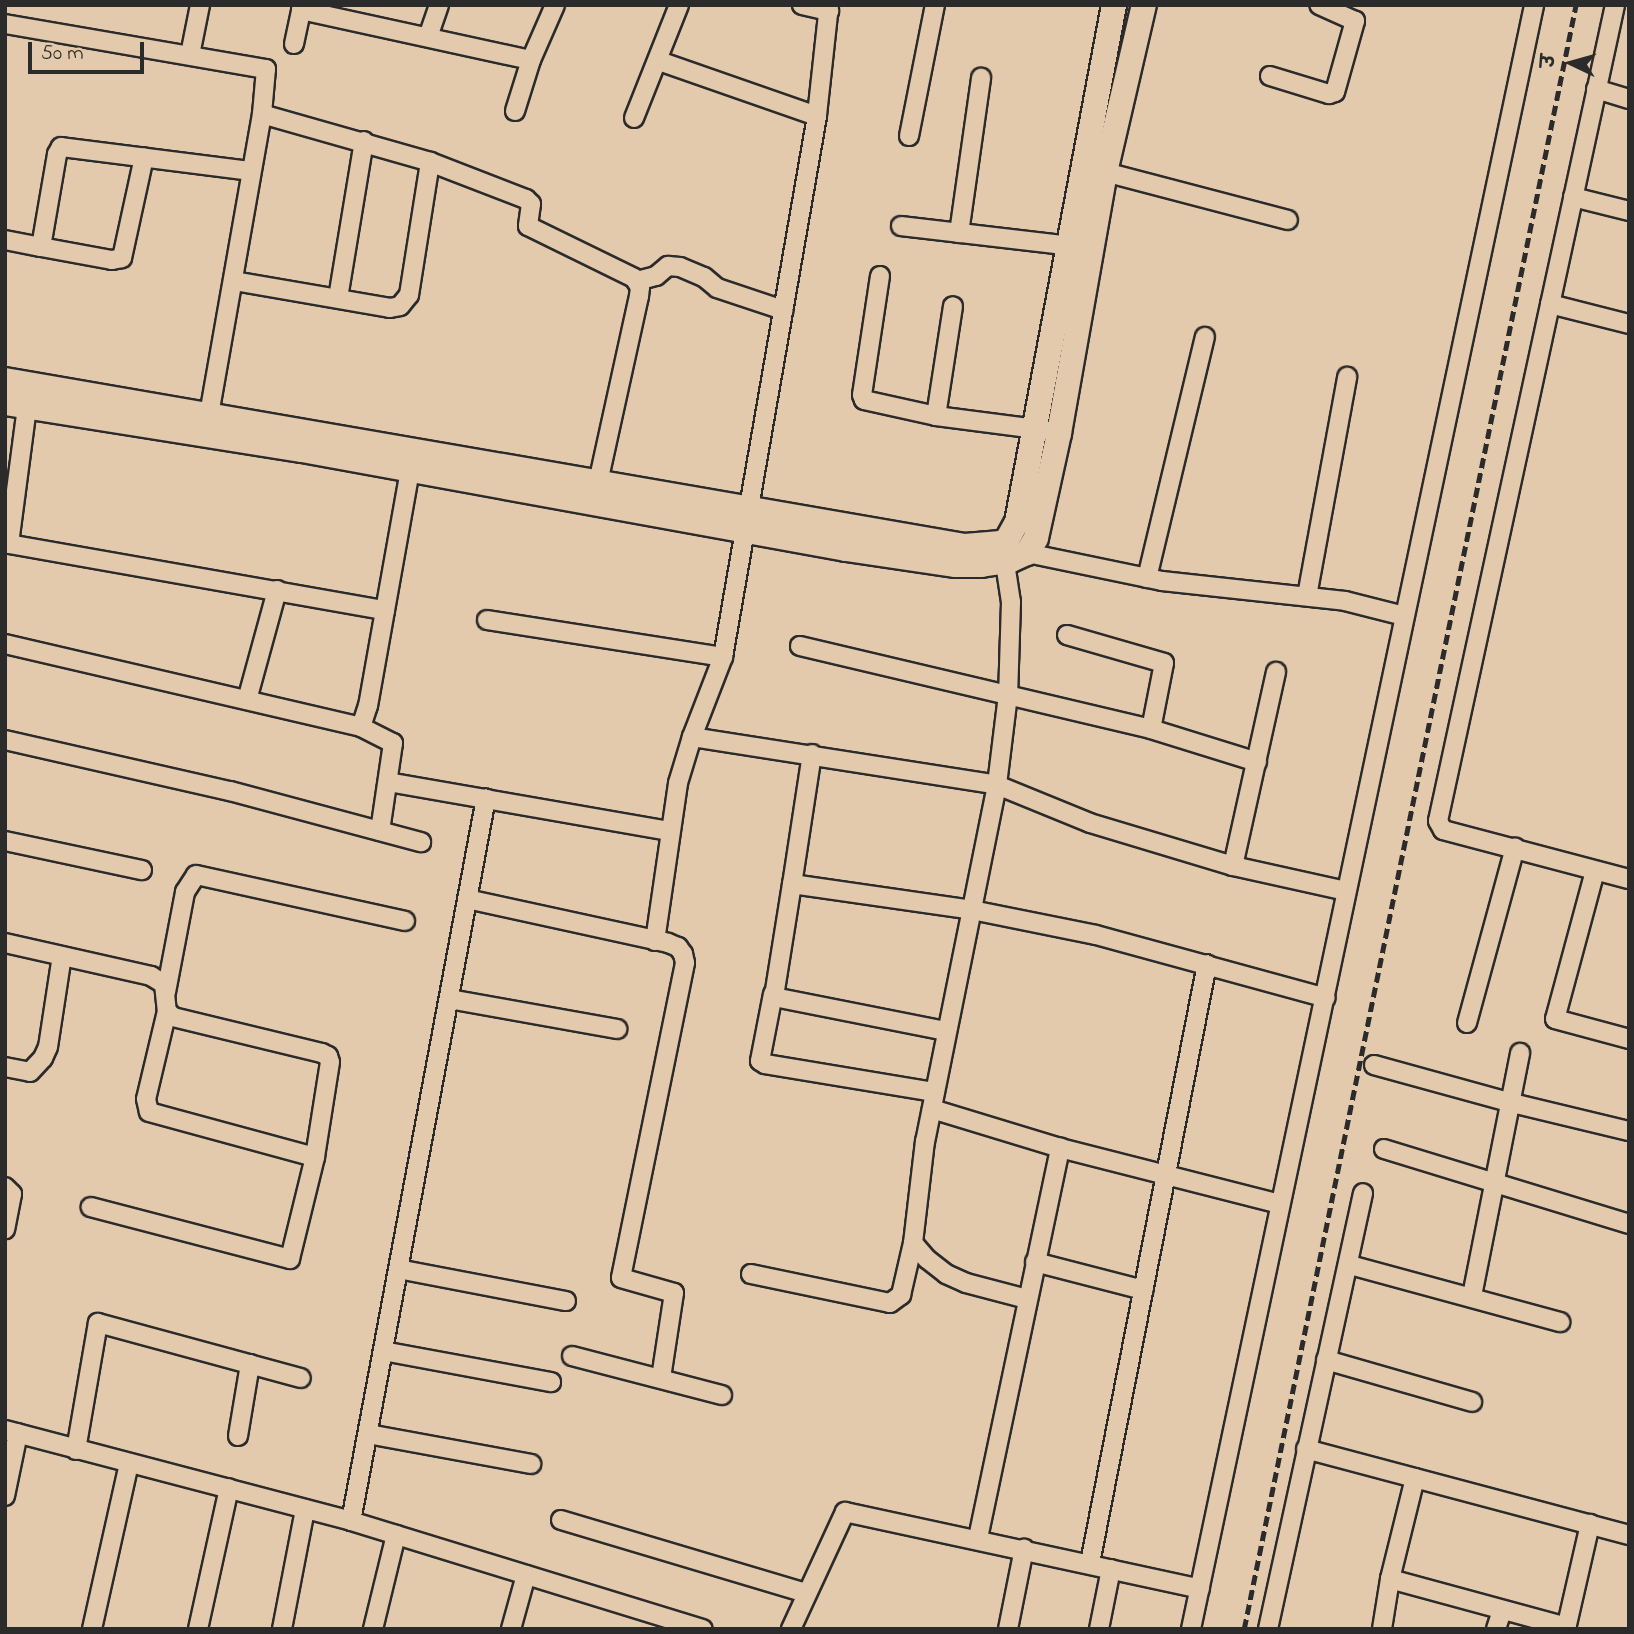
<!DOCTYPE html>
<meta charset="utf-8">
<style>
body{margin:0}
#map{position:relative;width:1634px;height:1634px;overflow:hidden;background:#e4caac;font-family:"Indie Flower","Playpen Sans Deva",sans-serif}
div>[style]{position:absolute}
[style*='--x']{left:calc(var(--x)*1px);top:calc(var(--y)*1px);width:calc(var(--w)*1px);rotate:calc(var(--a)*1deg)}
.roads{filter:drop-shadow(2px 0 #2b2b2b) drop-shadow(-2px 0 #2b2b2b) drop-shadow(0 2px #2b2b2b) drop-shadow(0 -2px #2b2b2b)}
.street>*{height:18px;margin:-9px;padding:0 9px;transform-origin:9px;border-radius:9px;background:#e4caac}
.secondary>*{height:24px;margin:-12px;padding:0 12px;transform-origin:12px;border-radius:12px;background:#e4caac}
.rail>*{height:4.5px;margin-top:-2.25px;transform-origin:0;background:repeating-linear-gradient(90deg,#2b2b2b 0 10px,transparent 0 15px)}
span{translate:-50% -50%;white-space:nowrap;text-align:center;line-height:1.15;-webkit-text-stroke:6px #e4caac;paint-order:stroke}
.frame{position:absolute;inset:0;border:7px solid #2b2b2b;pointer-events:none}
.north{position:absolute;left:1536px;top:28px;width:70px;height:70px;-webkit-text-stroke:5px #e4caac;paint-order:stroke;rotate:275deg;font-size:19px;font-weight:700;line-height:28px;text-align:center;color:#2b2b2b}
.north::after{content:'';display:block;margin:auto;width:24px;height:32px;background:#2b2b2b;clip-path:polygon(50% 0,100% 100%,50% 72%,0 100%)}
.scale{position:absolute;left:28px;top:42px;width:116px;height:32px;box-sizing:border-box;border:4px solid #2b2b2b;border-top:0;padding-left:9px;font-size:21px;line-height:24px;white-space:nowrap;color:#2b2b2b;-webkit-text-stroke:5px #e4caac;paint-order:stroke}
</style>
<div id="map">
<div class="roads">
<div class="street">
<div style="--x:802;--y:5;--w:28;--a:13"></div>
<div style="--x:829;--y:5;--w:112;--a:96.2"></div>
<div style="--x:817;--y:116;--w:549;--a:99.86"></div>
<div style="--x:723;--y:657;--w:86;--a:111.2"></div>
<div style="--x:692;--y:737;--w:309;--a:8.9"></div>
<div style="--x:997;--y:785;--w:100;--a:22.2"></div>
<div style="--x:1090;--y:823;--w:149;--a:16.7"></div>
<div style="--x:1233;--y:866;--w:116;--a:12.5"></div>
<div style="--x:1615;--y:5;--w:835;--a:102.24"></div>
<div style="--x:1438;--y:821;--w:10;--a:61"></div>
<div style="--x:1443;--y:830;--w:192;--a:14.8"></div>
<div style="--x:301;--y:10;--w:235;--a:12.3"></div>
<div style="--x:5;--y:24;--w:265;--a:9.8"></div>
<div style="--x:266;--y:69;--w:45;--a:95.1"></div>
<div style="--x:262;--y:114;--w:305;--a:100"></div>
<div style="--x:428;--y:37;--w:34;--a:-71"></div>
<div style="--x:294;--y:44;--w:40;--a:-78"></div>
<div style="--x:190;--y:55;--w:51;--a:-78.7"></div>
<div style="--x:659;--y:61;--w:167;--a:19.2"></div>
<div style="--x:1270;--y:76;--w:62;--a:17"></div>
<div style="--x:1329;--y:94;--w:6;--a:-18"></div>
<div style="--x:1335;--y:92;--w:74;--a:-74.3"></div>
<div style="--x:1355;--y:21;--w:39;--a:-156"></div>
<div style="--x:1596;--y:89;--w:34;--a:17"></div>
<div style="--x:515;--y:111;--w:53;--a:-72.6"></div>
<div style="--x:531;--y:60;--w:60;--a:-66.4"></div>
<div style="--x:262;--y:114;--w:175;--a:15.9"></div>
<div style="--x:430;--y:162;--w:103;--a:21.1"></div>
<div style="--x:526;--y:199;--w:7;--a:45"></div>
<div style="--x:531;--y:204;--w:22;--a:98"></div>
<div style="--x:528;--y:226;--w:118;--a:26.1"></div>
<div style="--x:634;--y:278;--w:11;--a:56"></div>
<div style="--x:640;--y:287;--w:9;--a:96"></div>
<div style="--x:639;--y:296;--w:190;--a:102.4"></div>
<div style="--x:634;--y:118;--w:122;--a:-68.3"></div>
<div style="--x:909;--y:136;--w:134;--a:-78.8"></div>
<div style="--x:1105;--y:172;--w:189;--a:14.7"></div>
<div style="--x:1573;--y:197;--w:58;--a:14"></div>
<div style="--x:901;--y:226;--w:179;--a:6.7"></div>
<div style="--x:959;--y:233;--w:157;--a:-81.9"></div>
<div style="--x:5;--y:240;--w:37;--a:11"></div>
<div style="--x:41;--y:247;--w:94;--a:-80.2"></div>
<div style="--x:57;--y:154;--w:8;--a:-60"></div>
<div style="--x:61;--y:147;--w:191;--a:7.2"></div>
<div style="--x:41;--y:247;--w:72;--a:10.4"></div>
<div style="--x:112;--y:260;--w:10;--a:-11"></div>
<div style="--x:122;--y:258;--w:103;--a:-77.7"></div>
<div style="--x:880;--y:276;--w:120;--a:98.6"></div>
<div style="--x:862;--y:395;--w:5;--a:68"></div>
<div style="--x:864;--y:400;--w:74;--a:12.5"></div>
<div style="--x:936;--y:416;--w:109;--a:7.4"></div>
<div style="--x:234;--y:281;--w:158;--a:9.8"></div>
<div style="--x:390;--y:308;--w:10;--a:-11"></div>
<div style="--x:400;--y:306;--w:14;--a:-51"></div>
<div style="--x:409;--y:295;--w:135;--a:-81"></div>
<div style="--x:637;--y:281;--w:20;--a:-15"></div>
<div style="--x:656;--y:276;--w:16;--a:-40"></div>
<div style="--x:668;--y:266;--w:12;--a:5"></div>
<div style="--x:680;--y:267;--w:26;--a:23"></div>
<div style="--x:704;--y:277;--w:17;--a:40"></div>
<div style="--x:717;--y:288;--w:70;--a:18.4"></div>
<div style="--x:338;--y:298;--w:159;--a:-80.6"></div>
<div style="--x:1550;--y:304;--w:81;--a:14.2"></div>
<div style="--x:27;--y:407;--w:138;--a:97.5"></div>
<div style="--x:9;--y:544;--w:382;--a:10"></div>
<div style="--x:936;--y:416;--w:111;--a:-81.2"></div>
<div style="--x:1003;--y:550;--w:53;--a:81.3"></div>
<div style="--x:1011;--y:602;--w:93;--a:91.8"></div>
<div style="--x:1008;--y:695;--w:91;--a:97"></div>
<div style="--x:997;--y:785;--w:363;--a:101.4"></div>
<div style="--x:925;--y:1141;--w:103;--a:96.7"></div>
<div style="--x:913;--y:1243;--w:21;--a:49"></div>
<div style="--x:927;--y:1259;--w:24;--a:38"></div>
<div style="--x:946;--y:1274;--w:22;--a:24"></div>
<div style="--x:966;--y:1283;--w:63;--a:14.7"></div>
<div style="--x:1027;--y:553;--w:138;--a:11.7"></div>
<div style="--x:1162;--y:581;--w:184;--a:6.2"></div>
<div style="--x:1345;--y:601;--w:61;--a:14.3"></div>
<div style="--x:1147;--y:578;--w:248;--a:-76.5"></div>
<div style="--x:1307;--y:596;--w:223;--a:-79.6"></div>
<div style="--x:487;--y:620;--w:239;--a:8.9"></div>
<div style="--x:1067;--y:635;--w:101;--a:16.1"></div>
<div style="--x:1164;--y:663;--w:67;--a:101.1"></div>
<div style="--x:5;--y:644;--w:366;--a:13.1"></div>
<div style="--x:361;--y:727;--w:22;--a:-72"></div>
<div style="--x:368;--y:706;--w:239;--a:-79.9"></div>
<div style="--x:800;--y:646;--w:361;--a:13.3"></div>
<div style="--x:1151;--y:729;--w:111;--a:17.3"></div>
<div style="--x:247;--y:700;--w:114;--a:-74.7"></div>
<div style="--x:361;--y:727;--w:36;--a:27"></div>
<div style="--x:393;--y:743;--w:89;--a:98.4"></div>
<div style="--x:5;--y:740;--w:231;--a:12.8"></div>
<div style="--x:230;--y:791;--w:198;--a:15"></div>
<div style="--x:812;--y:754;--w:132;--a:98.7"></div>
<div style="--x:792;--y:884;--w:182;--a:8.2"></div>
<div style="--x:972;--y:910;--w:126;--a:11.4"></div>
<div style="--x:1096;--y:935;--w:238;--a:15.3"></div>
<div style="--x:388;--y:782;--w:286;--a:9.9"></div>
<div style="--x:5;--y:841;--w:140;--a:12"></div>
<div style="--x:1233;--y:866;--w:199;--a:-77.5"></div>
<div style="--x:1595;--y:871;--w:153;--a:105.1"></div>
<div style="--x:1555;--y:1019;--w:77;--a:15.1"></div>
<div style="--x:792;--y:884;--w:114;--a:99.1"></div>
<div style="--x:774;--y:997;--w:175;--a:11.2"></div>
<div style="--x:467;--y:899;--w:206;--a:12.3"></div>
<div style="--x:668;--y:943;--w:11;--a:22"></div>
<div style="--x:678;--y:947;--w:9;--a:54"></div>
<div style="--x:683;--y:954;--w:9;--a:77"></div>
<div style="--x:685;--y:963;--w:321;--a:101.5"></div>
<div style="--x:621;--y:1278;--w:55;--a:15.8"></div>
<div style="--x:674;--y:1293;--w:86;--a:98.7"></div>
<div style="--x:655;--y:941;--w:160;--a:-81.7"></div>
<div style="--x:678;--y:783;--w:48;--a:-73.1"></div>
<div style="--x:5;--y:943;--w:150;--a:12.7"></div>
<div style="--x:151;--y:976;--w:15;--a:32"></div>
<div style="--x:164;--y:984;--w:27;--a:84"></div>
<div style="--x:167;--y:1011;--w:8;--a:45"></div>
<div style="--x:173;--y:1017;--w:153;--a:13.6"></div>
<div style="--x:322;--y:1053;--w:7;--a:27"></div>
<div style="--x:328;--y:1056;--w:6;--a:72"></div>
<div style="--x:330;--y:1062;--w:96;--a:99"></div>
<div style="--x:315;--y:1157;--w:105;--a:103.8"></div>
<div style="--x:290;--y:1259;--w:206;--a:-165.4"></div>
<div style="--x:166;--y:992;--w:102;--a:-79.2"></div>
<div style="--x:185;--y:892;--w:20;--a:-57"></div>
<div style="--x:196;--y:875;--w:214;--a:12.4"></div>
<div style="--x:773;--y:994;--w:68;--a:101"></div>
<div style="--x:760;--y:1061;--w:6;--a:31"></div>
<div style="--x:765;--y:1064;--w:172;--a:9.4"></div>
<div style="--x:449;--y:999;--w:171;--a:10.1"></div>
<div style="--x:167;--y:1011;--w:90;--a:103.4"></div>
<div style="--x:146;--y:1099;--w:13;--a:77"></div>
<div style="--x:149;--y:1112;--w:172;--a:15.2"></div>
<div style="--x:1467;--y:1023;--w:182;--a:-74.7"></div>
<div style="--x:1374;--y:1065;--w:139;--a:15.4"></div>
<div style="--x:1508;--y:1102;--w:124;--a:13.5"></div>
<div style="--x:5;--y:1067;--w:25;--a:11"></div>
<div style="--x:30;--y:1072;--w:19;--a:-47"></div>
<div style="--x:43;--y:1058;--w:12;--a:-66"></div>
<div style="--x:48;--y:1047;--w:92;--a:-81.3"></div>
<div style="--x:932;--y:1109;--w:134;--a:16.9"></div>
<div style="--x:1060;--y:1148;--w:226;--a:14.3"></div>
<div style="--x:1384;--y:1149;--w:256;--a:17"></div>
<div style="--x:5;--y:1187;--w:10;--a:45"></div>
<div style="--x:12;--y:1194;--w:36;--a:101"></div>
<div style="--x:1035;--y:1262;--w:112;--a:14.5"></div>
<div style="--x:1350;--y:1265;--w:218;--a:15.2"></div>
<div style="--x:398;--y:1269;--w:171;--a:10.8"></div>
<div style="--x:751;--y:1274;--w:142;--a:11.8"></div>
<div style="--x:890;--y:1303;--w:14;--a:-36"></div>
<div style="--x:901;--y:1295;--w:53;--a:-77"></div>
<div style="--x:1472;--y:1296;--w:248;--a:-78.8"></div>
<div style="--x:383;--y:1351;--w:171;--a:10.5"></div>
<div style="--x:572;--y:1356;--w:155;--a:14.6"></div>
<div style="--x:1326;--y:1360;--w:152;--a:16"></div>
<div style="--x:5;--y:1430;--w:358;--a:14.7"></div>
<div style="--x:351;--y:1521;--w:368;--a:17.1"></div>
<div style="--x:368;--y:1434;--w:166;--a:10.4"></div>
<div style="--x:238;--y:1436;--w:73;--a:-80.5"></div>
<div style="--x:1306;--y:1449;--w:334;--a:14.9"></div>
<div style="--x:76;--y:1450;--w:129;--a:-80.2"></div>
<div style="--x:98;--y:1323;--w:210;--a:15.2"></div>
<div style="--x:5;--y:1496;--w:64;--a:-78.3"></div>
<div style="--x:561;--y:1520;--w:256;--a:16.6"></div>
<div style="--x:351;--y:1521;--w:735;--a:-79.42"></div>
<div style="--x:978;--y:1538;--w:399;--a:-78.1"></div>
<div style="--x:1090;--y:1563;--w:610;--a:-78.95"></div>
<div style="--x:1390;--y:1579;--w:183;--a:15.2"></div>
<div style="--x:92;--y:1629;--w:170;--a:-77.4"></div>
<div style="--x:198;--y:1629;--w:144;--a:-77.6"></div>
<div style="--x:282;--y:1629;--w:122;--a:-79.1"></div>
<div style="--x:373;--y:1629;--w:97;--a:-76.3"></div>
<div style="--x:511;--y:1629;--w:56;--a:-74.5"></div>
<div style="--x:791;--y:1629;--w:129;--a:-65.2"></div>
<div style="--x:845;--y:1512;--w:363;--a:12.2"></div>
<div style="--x:1008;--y:1629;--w:82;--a:-78.7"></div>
<div style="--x:1099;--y:1629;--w:61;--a:-78.7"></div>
<div style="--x:1191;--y:1629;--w:1660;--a:-78.07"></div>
<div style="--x:1268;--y:1629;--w:446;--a:-77.7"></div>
<div style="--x:1382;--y:1629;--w:51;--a:-80.9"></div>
<div style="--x:1390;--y:1579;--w:104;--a:-76.1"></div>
<div style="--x:1496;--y:1629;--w:20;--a:-72"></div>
<div style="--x:1566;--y:1629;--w:108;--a:-77.1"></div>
</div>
<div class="secondary">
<div style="--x:5;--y:380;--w:974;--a:9.81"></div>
<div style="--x:965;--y:546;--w:36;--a:-5"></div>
<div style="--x:1001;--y:543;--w:7;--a:-27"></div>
<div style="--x:1007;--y:540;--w:21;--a:-61"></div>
<div style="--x:1017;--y:522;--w:526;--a:-79.37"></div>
<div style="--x:5;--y:403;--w:301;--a:9"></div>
<div style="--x:302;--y:450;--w:553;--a:10.31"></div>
<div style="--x:846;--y:549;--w:111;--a:8.3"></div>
<div style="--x:956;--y:565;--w:25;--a:0"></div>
<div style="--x:981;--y:565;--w:30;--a:-9"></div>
<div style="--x:1011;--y:560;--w:17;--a:-24"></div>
<div style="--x:1027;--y:553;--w:17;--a:-59"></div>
<div style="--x:1036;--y:538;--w:107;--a:-77.6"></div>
<div style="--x:1059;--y:433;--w:265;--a:-80"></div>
<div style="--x:1105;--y:172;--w:171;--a:-76.9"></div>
</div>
</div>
<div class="rail">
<div style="--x:1244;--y:1629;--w:1658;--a:-78.45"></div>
</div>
<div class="frame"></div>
<div class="north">उ</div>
<div class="scale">50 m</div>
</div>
